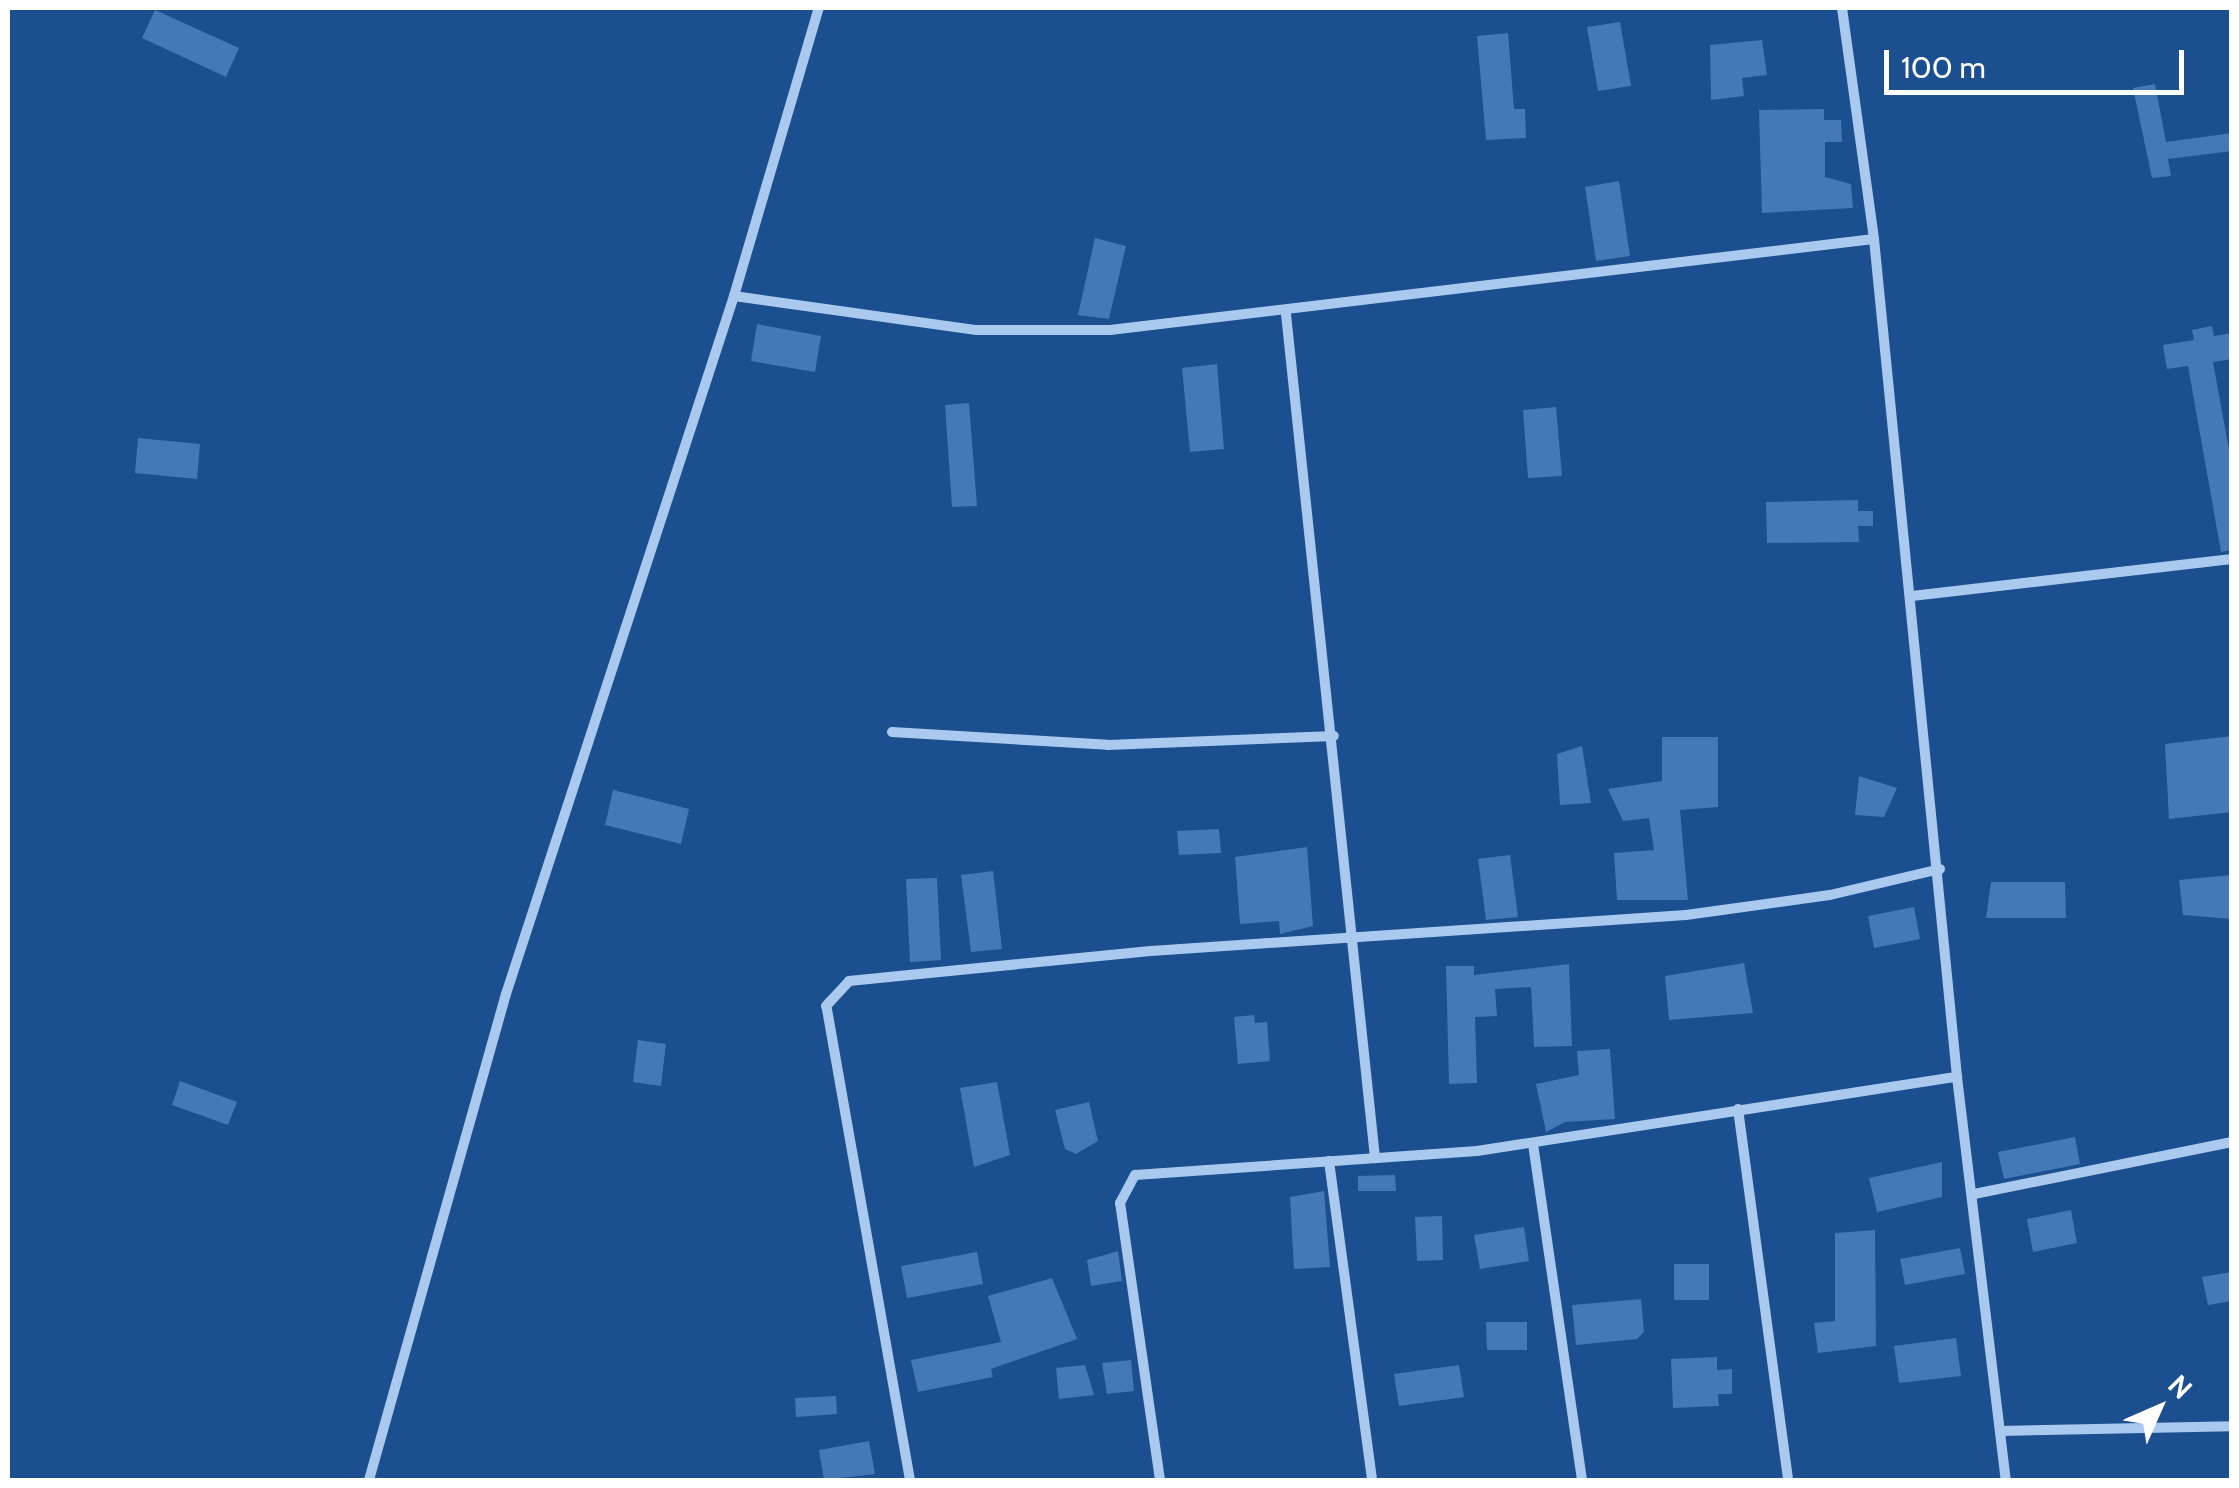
<!DOCTYPE html>
<style>
body{margin:0}
#map{position:relative;width:2239px;height:1488px;overflow:hidden;background:#1b4f8f;font-family:Cabin,sans-serif}
div>[style]{position:absolute}
[style*='--x']{left:calc(var(--x)*1px);top:calc(var(--y)*1px);width:calc(var(--w)*1px);rotate:calc(var(--a)*1deg)}
.building>*{inset:0;background:#4478b7}
.street>*{height:10px;margin:-5px;padding:0 5px;transform-origin:5px;border-radius:5px;background:#a9c9ee}
span{translate:-50% -50%;white-space:nowrap;text-align:center;line-height:1.15;-webkit-text-stroke:10px #1b4f8f;paint-order:stroke}
.frame{position:absolute;inset:0;border:10px solid #fff;pointer-events:none}
.north{position:absolute;left:2109px;top:1358px;width:100px;height:100px;-webkit-text-stroke:8px #1b4f8f;paint-order:stroke;rotate:45deg;font-size:28px;font-weight:700;line-height:40px;text-align:center;color:#fff}
.north::after{content:'';display:block;margin:auto;width:35px;height:45px;background:#fff;clip-path:polygon(50% 0,100% 100%,50% 72%,0 100%)}
.scale{position:absolute;left:1884px;top:50px;width:300px;height:45px;box-sizing:border-box;border:5px solid #fff;border-top:0;padding-left:12px;font-size:30px;line-height:35px;white-space:nowrap;color:#fff;-webkit-text-stroke:8px #1b4f8f;paint-order:stroke}
</style>
<div id="map">
<div class="building">
<div style="clip-path:polygon(155px 10px,239px 48px,226px 77px,142px 38px)"></div>
<div style="clip-path:polygon(1620px 22px,1631px 86px,1598px 91px,1587px 27px)"></div>
<div style="clip-path:polygon(1508px 33px,1514px 109px,1525px 109px,1526px 138px,1486px 140px,1477px 36px)"></div>
<div style="clip-path:polygon(1762px 40px,1767px 75px,1742px 78px,1744px 96px,1711px 100px,1710px 45px)"></div>
<div style="clip-path:polygon(2155px 84px,2166px 142px,2232px 133px,2232px 151px,2168px 159px,2171px 176px,2152px 178px,2133px 88px)"></div>
<div style="clip-path:polygon(1824px 109px,1824px 120px,1841px 120px,1842px 142px,1825px 142px,1825px 177px,1851px 184px,1853px 208px,1762px 213px,1759px 110px)"></div>
<div style="clip-path:polygon(1619px 181px,1630px 256px,1596px 261px,1585px 187px)"></div>
<div style="clip-path:polygon(1095px 238px,1126px 246px,1109px 319px,1078px 315px)"></div>
<div style="clip-path:polygon(757px 324px,821px 336px,815px 372px,751px 361px)"></div>
<div style="clip-path:polygon(2212px 326px,2214px 336px,2232px 333px,2232px 359px,2213px 362px,2232px 466px,2232px 550px,2221px 552px,2188px 366px,2167px 369px,2163px 345px,2194px 340px,2192px 330px)"></div>
<div style="clip-path:polygon(1217px 364px,1224px 449px,1190px 452px,1182px 368px)"></div>
<div style="clip-path:polygon(969px 403px,977px 506px,952px 507px,945px 405px)"></div>
<div style="clip-path:polygon(1556px 407px,1562px 476px,1528px 478px,1523px 410px)"></div>
<div style="clip-path:polygon(138px 438px,200px 444px,197px 479px,135px 473px)"></div>
<div style="clip-path:polygon(1858px 500px,1858px 511px,1873px 511px,1873px 526px,1858px 526px,1859px 542px,1767px 543px,1766px 502px)"></div>
<div style="clip-path:polygon(2232px 736px,2232px 812px,2169px 819px,2165px 744px)"></div>
<div style="clip-path:polygon(1662px 737px,1718px 737px,1718px 807px,1680px 810px,1688px 900px,1617px 900px,1614px 853px,1654px 850px,1649px 818px,1623px 821px,1608px 789px,1662px 781px)"></div>
<div style="clip-path:polygon(1582px 746px,1591px 803px,1560px 805px,1557px 754px)"></div>
<div style="clip-path:polygon(1859px 776px,1897px 788px,1884px 817px,1855px 815px)"></div>
<div style="clip-path:polygon(613px 790px,689px 809px,681px 844px,605px 825px)"></div>
<div style="clip-path:polygon(1219px 829px,1221px 853px,1179px 855px,1177px 831px)"></div>
<div style="clip-path:polygon(1307px 847px,1313px 926px,1280px 934px,1279px 921px,1240px 924px,1235px 857px)"></div>
<div style="clip-path:polygon(1510px 855px,1518px 917px,1486px 920px,1478px 859px)"></div>
<div style="clip-path:polygon(993px 871px,1002px 949px,971px 952px,961px 875px)"></div>
<div style="clip-path:polygon(2232px 875px,2232px 919px,2183px 915px,2179px 880px)"></div>
<div style="clip-path:polygon(937px 878px,941px 960px,910px 962px,906px 879px)"></div>
<div style="clip-path:polygon(1991px 882px,2065px 882px,2066px 918px,1986px 918px)"></div>
<div style="clip-path:polygon(1914px 907px,1920px 939px,1874px 948px,1868px 916px)"></div>
<div style="clip-path:polygon(1744px 963px,1753px 1013px,1669px 1020px,1665px 976px)"></div>
<div style="clip-path:polygon(1569px 964px,1572px 1046px,1534px 1047px,1531px 987px,1495px 989px,1497px 1016px,1475px 1017px,1477px 1083px,1449px 1084px,1446px 966px,1474px 966px,1474px 975px)"></div>
<div style="clip-path:polygon(1254px 1015px,1255px 1023px,1267px 1022px,1270px 1061px,1238px 1064px,1234px 1017px)"></div>
<div style="clip-path:polygon(638px 1040px,666px 1044px,661px 1086px,633px 1082px)"></div>
<div style="clip-path:polygon(1610px 1049px,1615px 1119px,1565px 1122px,1546px 1132px,1536px 1084px,1579px 1075px,1577px 1051px)"></div>
<div style="clip-path:polygon(180px 1081px,237px 1102px,228px 1125px,172px 1105px)"></div>
<div style="clip-path:polygon(997px 1082px,1010px 1155px,974px 1167px,960px 1088px)"></div>
<div style="clip-path:polygon(1089px 1102px,1098px 1141px,1076px 1154px,1065px 1149px,1055px 1110px)"></div>
<div style="clip-path:polygon(2075px 1137px,2080px 1164px,2004px 1179px,1998px 1152px)"></div>
<div style="clip-path:polygon(1942px 1162px,1942px 1197px,1877px 1212px,1869px 1178px)"></div>
<div style="clip-path:polygon(1395px 1175px,1396px 1191px,1358px 1191px,1358px 1176px)"></div>
<div style="clip-path:polygon(1324px 1191px,1330px 1267px,1294px 1269px,1290px 1197px)"></div>
<div style="clip-path:polygon(2071px 1210px,2077px 1243px,2033px 1252px,2027px 1219px)"></div>
<div style="clip-path:polygon(1442px 1216px,1443px 1260px,1417px 1261px,1415px 1217px)"></div>
<div style="clip-path:polygon(1524px 1227px,1529px 1261px,1480px 1269px,1474px 1235px)"></div>
<div style="clip-path:polygon(1875px 1230px,1876px 1346px,1818px 1353px,1814px 1323px,1835px 1321px,1835px 1233px)"></div>
<div style="clip-path:polygon(1960px 1248px,1965px 1274px,1905px 1285px,1900px 1259px)"></div>
<div style="clip-path:polygon(1118px 1251px,1122px 1281px,1091px 1286px,1087px 1260px)"></div>
<div style="clip-path:polygon(977px 1252px,983px 1284px,907px 1298px,901px 1266px)"></div>
<div style="clip-path:polygon(1674px 1264px,1709px 1264px,1709px 1300px,1674px 1300px)"></div>
<div style="clip-path:polygon(2232px 1272px,2232px 1301px,2208px 1305px,2202px 1277px)"></div>
<div style="clip-path:polygon(1052px 1278px,1077px 1339px,991px 1369px,993px 1377px,918px 1392px,911px 1360px,1001px 1342px,988px 1296px)"></div>
<div style="clip-path:polygon(1641px 1299px,1644px 1332px,1637px 1339px,1576px 1345px,1572px 1305px)"></div>
<div style="clip-path:polygon(1486px 1322px,1527px 1322px,1527px 1350px,1487px 1350px)"></div>
<div style="clip-path:polygon(1956px 1338px,1961px 1376px,1899px 1383px,1894px 1346px)"></div>
<div style="clip-path:polygon(1717px 1357px,1717px 1370px,1732px 1369px,1732px 1394px,1718px 1394px,1719px 1406px,1673px 1408px,1671px 1359px)"></div>
<div style="clip-path:polygon(1131px 1360px,1134px 1391px,1107px 1394px,1102px 1363px)"></div>
<div style="clip-path:polygon(1085px 1365px,1094px 1395px,1059px 1399px,1056px 1368px)"></div>
<div style="clip-path:polygon(1459px 1365px,1464px 1397px,1399px 1406px,1394px 1374px)"></div>
<div style="clip-path:polygon(836px 1396px,837px 1414px,796px 1417px,795px 1398px)"></div>
<div style="clip-path:polygon(869px 1441px,875px 1474px,824px 1480px,819px 1450px)"></div>
</div>
<div class="street">
<div style="--x:1842;--y:8;--w:233;--a:82.1"></div>
<div style="--x:1874;--y:239;--w:842;--a:84.34"></div>
<div style="--x:1957;--y:1077;--w:406;--a:83.1"></div>
<div style="--x:734;--y:296;--w:245;--a:8"></div>
<div style="--x:977;--y:330;--w:133;--a:0"></div>
<div style="--x:1110;--y:330;--w:769;--a:-6.79"></div>
<div style="--x:1286;--y:314;--w:849;--a:83.98"></div>
<div style="--x:1912;--y:596;--w:322;--a:-6.6"></div>
<div style="--x:892;--y:732;--w:216;--a:3.4"></div>
<div style="--x:1108;--y:745;--w:226;--a:-2.3"></div>
<div style="--x:1738;--y:1109;--w:374;--a:82.3"></div>
<div style="--x:1533;--y:1144;--w:340;--a:81.7"></div>
<div style="--x:1329;--y:1161;--w:322;--a:82.3"></div>
<div style="--x:1974;--y:1194;--w:263;--a:-11.4"></div>
<div style="--x:2000;--y:1431;--w:232;--a:-1.2"></div>
<div style="--x:369;--y:1480;--w:505;--a:-74.26"></div>
<div style="--x:506;--y:994;--w:734;--a:-71.91"></div>
<div style="--x:734;--y:296;--w:300;--a:-73.6"></div>
<div style="--x:910;--y:1480;--w:481;--a:-100"></div>
<div style="--x:826;--y:1006;--w:34;--a:-47"></div>
<div style="--x:849;--y:981;--w:303;--a:-5.7"></div>
<div style="--x:1151;--y:951;--w:536;--a:-3.85"></div>
<div style="--x:1686;--y:915;--w:145;--a:-7.9"></div>
<div style="--x:1830;--y:895;--w:113;--a:-13.3"></div>
<div style="--x:1160;--y:1480;--w:280;--a:-98.2"></div>
<div style="--x:1120;--y:1203;--w:32;--a:-62"></div>
<div style="--x:1135;--y:1175;--w:343;--a:-4"></div>
<div style="--x:1477;--y:1151;--w:486;--a:-8.8"></div>
</div>
<div class="frame"></div>
<div class="north">N</div>
<div class="scale">100 m</div>
</div>
